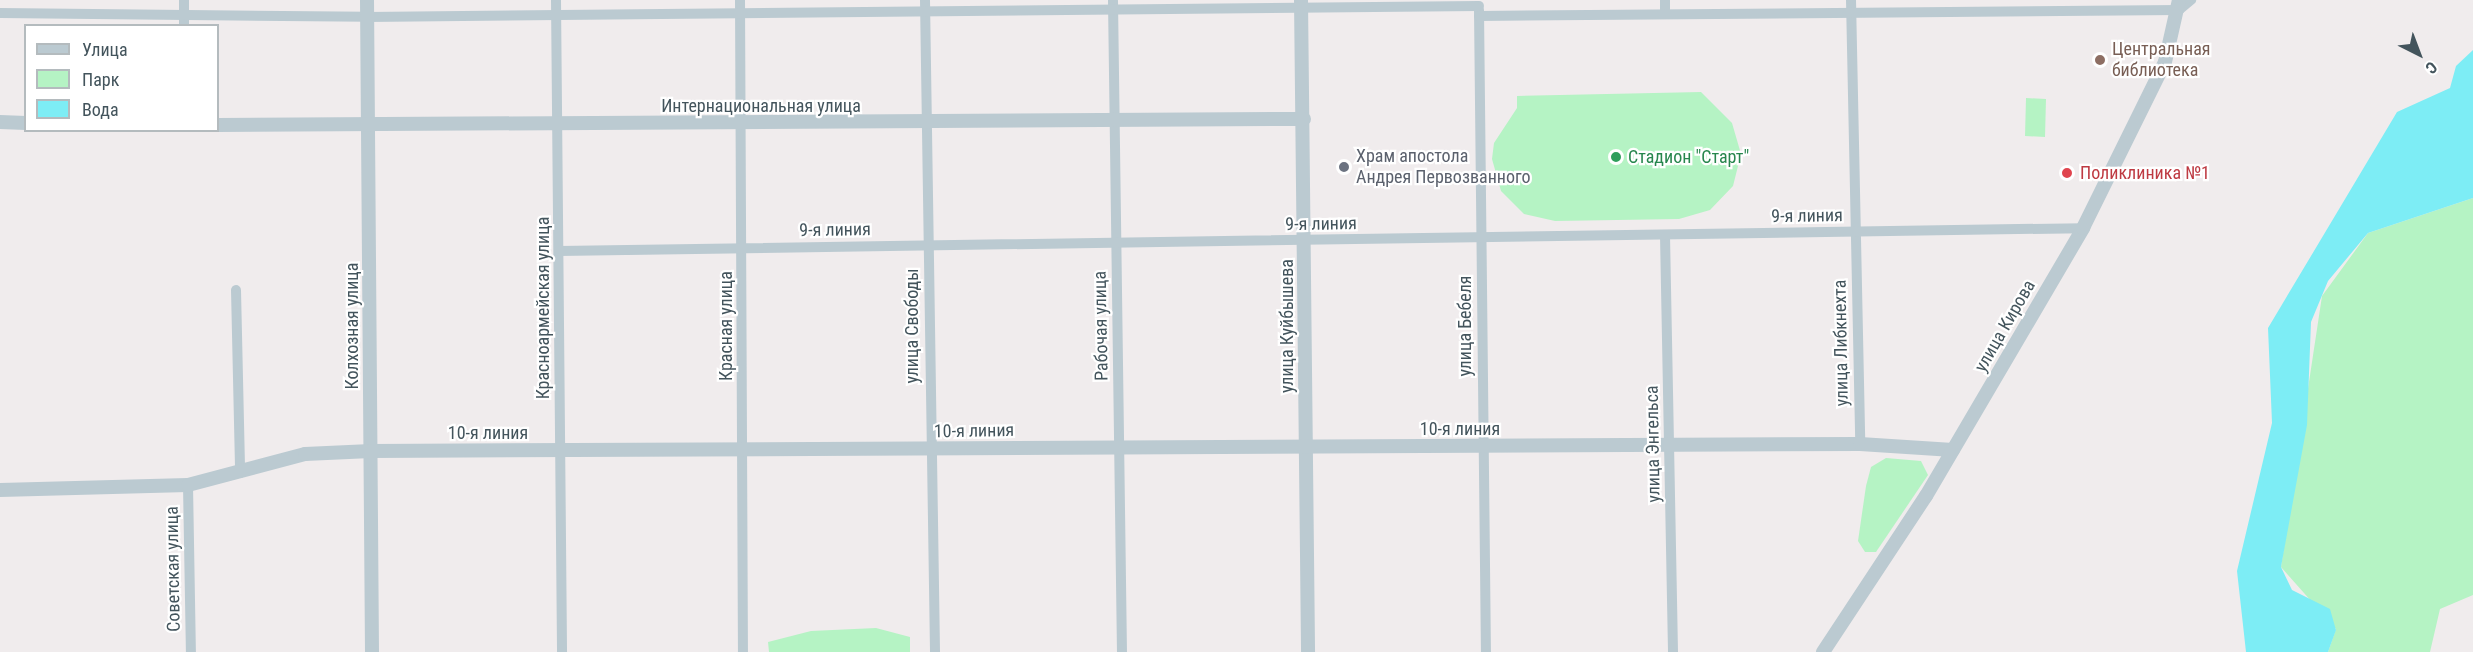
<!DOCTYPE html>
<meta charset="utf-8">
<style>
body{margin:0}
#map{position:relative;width:2473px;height:652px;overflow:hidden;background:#f0eced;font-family:"Roboto Condensed",sans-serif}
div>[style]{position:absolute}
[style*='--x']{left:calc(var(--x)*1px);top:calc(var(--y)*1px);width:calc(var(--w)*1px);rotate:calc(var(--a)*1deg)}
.green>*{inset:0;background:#b5f3c4}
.water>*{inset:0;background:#7dedf5}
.minor>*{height:10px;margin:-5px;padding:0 5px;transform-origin:5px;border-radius:5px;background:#bbcad1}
.tertiary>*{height:14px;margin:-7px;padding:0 7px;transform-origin:7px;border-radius:7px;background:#bbcad1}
.dots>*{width:16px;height:16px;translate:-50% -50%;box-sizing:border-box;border:3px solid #fff;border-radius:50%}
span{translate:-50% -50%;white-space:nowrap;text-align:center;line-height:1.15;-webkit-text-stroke:4.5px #fff;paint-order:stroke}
.education-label{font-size:18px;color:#785e54}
.left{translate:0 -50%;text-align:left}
.street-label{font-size:18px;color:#43545c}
.worship-label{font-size:18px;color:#5b616d}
.leisure-label{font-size:18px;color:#27864d}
.health-label{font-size:18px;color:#be3a42}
.legend{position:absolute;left:24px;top:24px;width:195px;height:108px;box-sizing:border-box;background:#fff;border:2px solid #b4bbbe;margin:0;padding:8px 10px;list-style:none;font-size:18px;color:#43545c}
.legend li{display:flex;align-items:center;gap:12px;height:30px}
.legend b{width:30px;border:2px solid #b4bbbe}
.north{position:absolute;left:2389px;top:24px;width:60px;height:60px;-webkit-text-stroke:4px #fff;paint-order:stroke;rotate:138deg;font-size:16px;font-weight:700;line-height:24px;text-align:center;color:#43545c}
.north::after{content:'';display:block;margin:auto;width:21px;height:27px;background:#43545c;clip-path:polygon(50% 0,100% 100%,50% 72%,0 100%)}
</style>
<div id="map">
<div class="green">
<div style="clip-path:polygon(1701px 92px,1732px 123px,1741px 154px,1733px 186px,1710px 210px,1679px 219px,1555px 221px,1524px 214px,1501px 191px,1492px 159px,1494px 143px,1517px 108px,1517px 96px)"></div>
<div style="clip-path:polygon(2026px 98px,2046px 99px,2045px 137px,2025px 136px)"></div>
<div style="clip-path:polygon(2473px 198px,2473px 595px,2440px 609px,2430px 652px,2328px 652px,2336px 629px,2281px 567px,2322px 296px,2368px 233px)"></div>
<div style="clip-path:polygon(1886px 458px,1921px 461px,1928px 475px,1876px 552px,1865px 552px,1858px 541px,1866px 486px,1871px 467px)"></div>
<div style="clip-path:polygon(876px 628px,910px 637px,910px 652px,769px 652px,768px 642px,811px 631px)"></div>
</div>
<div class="water">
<div style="clip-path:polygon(2473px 50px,2473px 198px,2368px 233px,2328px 281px,2311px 322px,2307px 425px,2281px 567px,2292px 590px,2330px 609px,2336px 630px,2328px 652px,2246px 652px,2237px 571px,2272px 423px,2268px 328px,2397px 112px,2450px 88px,2456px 66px)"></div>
</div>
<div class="minor">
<div style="--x:184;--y:0;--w:26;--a:90"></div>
<div style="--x:556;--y:0;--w:652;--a:89.47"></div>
<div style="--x:740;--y:0;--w:652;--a:89.74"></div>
<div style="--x:925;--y:0;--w:652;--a:89.12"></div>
<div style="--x:1665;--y:0;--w:14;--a:90"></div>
<div style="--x:1851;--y:0;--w:444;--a:88.8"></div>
<div style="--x:1113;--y:1;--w:651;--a:89.21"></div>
<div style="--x:1479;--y:10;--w:642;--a:89.38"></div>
<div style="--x:0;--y:13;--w:367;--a:0.6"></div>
<div style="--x:367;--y:17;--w:1112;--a:-0.57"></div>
<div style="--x:1479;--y:16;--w:700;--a:-0.49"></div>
<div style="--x:2179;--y:10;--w:16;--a:-40"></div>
<div style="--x:1665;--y:235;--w:417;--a:88.9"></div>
<div style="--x:559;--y:251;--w:1524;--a:-0.86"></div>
<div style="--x:236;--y:290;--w:183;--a:88.7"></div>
<div style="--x:188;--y:485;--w:167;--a:89"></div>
</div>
<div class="tertiary">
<div style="--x:367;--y:0;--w:652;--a:89.56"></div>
<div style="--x:1301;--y:0;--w:652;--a:89.38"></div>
<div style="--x:0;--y:122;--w:26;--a:2"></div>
<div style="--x:218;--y:125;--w:1086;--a:-0.32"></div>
<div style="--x:0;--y:490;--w:188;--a:-1.5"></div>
<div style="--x:188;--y:485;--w:121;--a:-14.8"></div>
<div style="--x:305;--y:454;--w:66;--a:-2.6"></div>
<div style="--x:371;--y:451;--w:1489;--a:-0.27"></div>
<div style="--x:1860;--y:444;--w:93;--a:3.7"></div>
<div style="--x:1823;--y:652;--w:187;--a:-56.6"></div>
<div style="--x:1926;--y:496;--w:311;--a:-59.6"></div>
<div style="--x:2083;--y:228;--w:185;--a:-63.7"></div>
<div style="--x:2165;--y:62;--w:64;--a:-77.3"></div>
</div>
<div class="dots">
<div style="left:2100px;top:60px;background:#8d6e63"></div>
<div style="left:1616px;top:157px;background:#2e9e5b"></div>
<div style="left:1344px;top:167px;background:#6b7280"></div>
<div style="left:2067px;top:173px;background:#e0444e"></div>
</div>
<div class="education-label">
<span class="left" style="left:2112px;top:60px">Центральная<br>библиотека</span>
</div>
<div class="street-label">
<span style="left:761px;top:106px">Интернациональная улица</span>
<span style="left:1807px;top:216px;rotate:-1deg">9-я линия</span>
<span style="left:1321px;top:224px;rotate:-1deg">9-я линия</span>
<span style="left:835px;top:230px;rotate:-1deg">9-я линия</span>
<span style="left:543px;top:308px;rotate:-90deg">Красноармейская улица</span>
<span style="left:352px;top:326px;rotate:-90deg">Колхозная улица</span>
<span style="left:726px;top:326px;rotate:-90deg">Красная улица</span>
<span style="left:912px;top:326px;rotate:-90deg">улица Свободы</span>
<span style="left:1101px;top:326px;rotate:-91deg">Рабочая улица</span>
<span style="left:1287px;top:326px;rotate:-90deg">улица Куйбышева</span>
<span style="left:1465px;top:326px;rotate:-90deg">улица Бебеля</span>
<span style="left:2005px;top:326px;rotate:-60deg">улица Кирова</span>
<span style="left:1841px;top:343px;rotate:-91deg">улица Либкнехта</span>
<span style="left:1460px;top:429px">10-я линия</span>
<span style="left:974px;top:431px;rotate:-1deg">10-я линия</span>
<span style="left:488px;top:433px">10-я линия</span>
<span style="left:1653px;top:444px;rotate:-91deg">улица Энгельса</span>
<span style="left:173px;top:569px;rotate:-91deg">Советская улица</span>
</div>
<div class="worship-label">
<span class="left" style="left:1356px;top:167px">Храм апостола<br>Андрея Первозванного</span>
</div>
<div class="leisure-label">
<span class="left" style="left:1628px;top:157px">Стадион "Старт"</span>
</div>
<div class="health-label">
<span class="left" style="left:2080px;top:173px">Поликлиника №1</span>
</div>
<ul class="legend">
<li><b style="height:8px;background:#bbcad1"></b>Улица</li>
<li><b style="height:16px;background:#b5f3c4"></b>Парк</li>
<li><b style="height:16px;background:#7dedf5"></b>Вода</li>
</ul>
<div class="north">С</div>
</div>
